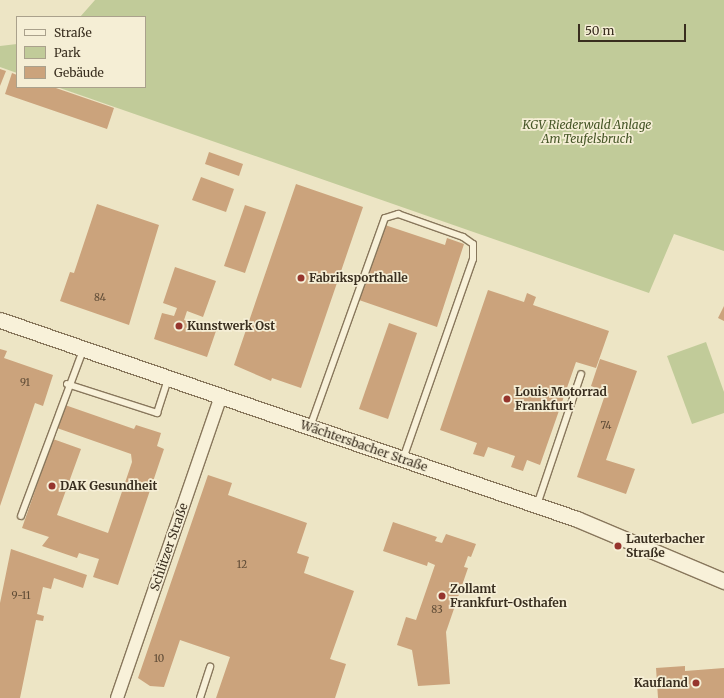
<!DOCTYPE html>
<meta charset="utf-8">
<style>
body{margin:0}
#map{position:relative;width:724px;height:698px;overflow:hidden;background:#ede5c5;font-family:Merriweather,serif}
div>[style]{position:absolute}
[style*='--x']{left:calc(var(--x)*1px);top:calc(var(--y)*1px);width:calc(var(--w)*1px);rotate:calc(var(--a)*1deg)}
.green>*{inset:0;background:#c1cb99}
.building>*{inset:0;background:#cba37c}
.roads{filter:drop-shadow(1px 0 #88775c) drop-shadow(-1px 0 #88775c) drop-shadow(0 1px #88775c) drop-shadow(0 -1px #88775c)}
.service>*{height:6px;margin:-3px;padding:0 3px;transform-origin:3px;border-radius:3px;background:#f8f1d9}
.minor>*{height:12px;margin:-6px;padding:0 6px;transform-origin:6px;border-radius:6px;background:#f8f1d9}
.tertiary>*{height:15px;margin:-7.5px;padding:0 7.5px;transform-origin:7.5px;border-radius:7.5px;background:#f8f1d9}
.dots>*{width:11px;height:11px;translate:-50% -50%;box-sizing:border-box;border:2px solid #f5eed5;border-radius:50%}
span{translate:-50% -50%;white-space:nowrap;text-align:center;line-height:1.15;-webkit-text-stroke:3.5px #f5eed5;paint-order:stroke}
.number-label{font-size:10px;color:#5e4b36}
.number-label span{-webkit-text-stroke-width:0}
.park-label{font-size:12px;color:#455526;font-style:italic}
.poi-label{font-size:12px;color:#392e1f;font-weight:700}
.left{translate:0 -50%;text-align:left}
.right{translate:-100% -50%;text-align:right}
.street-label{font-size:12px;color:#392e1f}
.legend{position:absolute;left:16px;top:16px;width:130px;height:72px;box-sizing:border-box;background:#f5eed5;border:1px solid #aaa18c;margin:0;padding:5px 7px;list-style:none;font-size:12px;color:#392e1f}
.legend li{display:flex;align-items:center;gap:8px;height:20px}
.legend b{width:20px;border:1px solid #aaa18c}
.scale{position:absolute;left:578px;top:24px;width:108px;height:18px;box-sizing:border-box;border:2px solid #392e1f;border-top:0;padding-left:5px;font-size:12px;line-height:14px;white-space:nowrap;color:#392e1f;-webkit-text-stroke:3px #f5eed5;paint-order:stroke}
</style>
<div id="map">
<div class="green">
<div style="clip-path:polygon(95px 0,724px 0,724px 251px,674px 234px,649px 293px,57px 87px,145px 87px,145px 17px,80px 17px)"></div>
<div style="clip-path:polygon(17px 44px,17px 73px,0 67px,0 46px)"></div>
<div style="clip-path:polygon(706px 342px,724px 392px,724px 413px,692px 424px,667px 356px)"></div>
</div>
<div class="building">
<div style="clip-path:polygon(0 69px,6px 71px,0 86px)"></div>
<div style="clip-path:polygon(12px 73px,17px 75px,17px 87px,53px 87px,114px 108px,107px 129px,5px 94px)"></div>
<div style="clip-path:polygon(209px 152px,243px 164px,239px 176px,205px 164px)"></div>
<div style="clip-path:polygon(201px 177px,234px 189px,226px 212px,192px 200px)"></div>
<div style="clip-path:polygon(296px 184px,363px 207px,301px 388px,272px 378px,271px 381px,234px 365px)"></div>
<div style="clip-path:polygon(97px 204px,159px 225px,129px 325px,60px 301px,70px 272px,74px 273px)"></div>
<div style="clip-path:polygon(245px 205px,266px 212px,245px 273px,224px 266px)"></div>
<div style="clip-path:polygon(385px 225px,445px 245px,447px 238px,464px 244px,437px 327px,359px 300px)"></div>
<div style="clip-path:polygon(175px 267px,216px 281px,203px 317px,187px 311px,184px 320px,216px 331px,207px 357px,154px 339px,162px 313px,174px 316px,177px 308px,163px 303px)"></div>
<div style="clip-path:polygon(488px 290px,524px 302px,527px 293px,536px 297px,533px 305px,609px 331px,596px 368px,576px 362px,540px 465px,527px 460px,523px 471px,511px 467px,515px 456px,488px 447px,484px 457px,473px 454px,477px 443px,440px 430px)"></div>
<div style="clip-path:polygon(724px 306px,724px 321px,718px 318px)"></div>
<div style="clip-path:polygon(389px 323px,417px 333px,388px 419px,359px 409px)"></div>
<div style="clip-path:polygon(0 349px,7px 351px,4px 358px,53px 375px,43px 406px,35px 403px,0 506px)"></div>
<div style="clip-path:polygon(600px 359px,637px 371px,606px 460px,635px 469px,626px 494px,577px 477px,606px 392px,591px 386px)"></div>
<div style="clip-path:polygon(65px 405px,134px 429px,136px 425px,161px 433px,157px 446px,164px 449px,118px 585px,93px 577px,99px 559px,79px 553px,77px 558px,42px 546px,49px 537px,22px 528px,53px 439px,81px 449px,57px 515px,108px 533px,132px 462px,131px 454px,57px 428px)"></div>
<div style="clip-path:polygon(208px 475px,232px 483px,228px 495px,307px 523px,297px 553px,309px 557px,304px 573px,354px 591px,330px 659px,346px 664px,335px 698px,216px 698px,230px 657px,180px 640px,164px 687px,150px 686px,138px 678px)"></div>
<div style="clip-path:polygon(393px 522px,437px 537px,435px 541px,442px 543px,446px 534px,476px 544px,471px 557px,468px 556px,464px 567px,468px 568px,446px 632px,450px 684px,418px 686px,412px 650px,397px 645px,406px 617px,416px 620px,435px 565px,428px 562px,427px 566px,383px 551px)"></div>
<div style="clip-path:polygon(11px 549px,87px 575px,83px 588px,54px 578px,51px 589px,43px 587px,37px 614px,44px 616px,43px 621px,36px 620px,20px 698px,0 698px,0 603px)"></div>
<div style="clip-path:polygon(685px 666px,685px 671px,724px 668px,724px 698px,658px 698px,656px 668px)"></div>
</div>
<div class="roads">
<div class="service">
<div style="--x:67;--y:384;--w:95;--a:17.9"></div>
<div style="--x:157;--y:413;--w:36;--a:-72"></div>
<div style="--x:310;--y:427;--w:222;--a:-70.3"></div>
<div style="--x:385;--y:218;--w:14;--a:-17"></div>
<div style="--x:398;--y:214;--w:69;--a:19.5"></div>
<div style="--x:463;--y:237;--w:12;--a:35"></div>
<div style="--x:473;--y:244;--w:15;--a:90"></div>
<div style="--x:473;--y:259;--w:212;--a:109.3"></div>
<div style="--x:537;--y:505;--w:138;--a:-71.4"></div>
<div style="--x:21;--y:516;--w:177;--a:-69.5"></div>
<div style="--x:200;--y:698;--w:33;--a:-72"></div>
</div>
<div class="minor">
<div style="--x:117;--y:698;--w:319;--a:-71"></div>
</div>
<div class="tertiary">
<div style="--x:0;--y:320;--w:610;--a:19.03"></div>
<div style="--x:577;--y:519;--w:160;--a:22.9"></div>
</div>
</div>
<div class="dots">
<div style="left:301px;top:278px;background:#96352d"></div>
<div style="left:179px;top:326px;background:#96352d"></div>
<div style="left:507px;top:399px;background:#96352d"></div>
<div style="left:52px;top:486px;background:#96352d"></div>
<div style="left:618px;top:546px;background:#96352d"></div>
<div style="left:442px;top:596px;background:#96352d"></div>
<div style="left:696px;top:683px;background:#96352d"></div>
</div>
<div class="number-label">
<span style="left:100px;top:298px">84</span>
<span style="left:25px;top:383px">91</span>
<span style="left:606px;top:426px">74</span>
<span style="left:242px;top:565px">12</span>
<span style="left:21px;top:596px">9-11</span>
<span style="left:437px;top:610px">83</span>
<span style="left:159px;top:659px">10</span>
</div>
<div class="park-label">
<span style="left:587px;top:132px">KGV Riederwald Anlage<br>Am Teufelsbruch</span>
</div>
<div class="poi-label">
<span class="left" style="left:309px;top:278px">Fabriksporthalle</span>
<span class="left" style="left:187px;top:326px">Kunstwerk Ost</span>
<span class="left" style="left:515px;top:399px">Louis Motorrad<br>Frankfurt</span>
<span class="left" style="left:60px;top:486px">DAK Gesundheit</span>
<span class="left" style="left:626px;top:546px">Lauterbacher<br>Straße</span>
<span class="left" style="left:450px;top:596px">Zollamt<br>Frankfurt-Osthafen</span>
<span class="right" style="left:688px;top:683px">Kaufland</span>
</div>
<div class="street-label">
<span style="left:364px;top:446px;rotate:19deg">Wächtersbacher Straße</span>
<span style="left:169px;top:547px;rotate:-71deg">Schlitzer Straße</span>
</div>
<ul class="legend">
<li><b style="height:5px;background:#f8f1d9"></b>Straße</li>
<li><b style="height:11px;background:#c1cb99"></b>Park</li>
<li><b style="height:11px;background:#cba37c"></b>Gebäude</li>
</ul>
<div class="scale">50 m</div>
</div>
